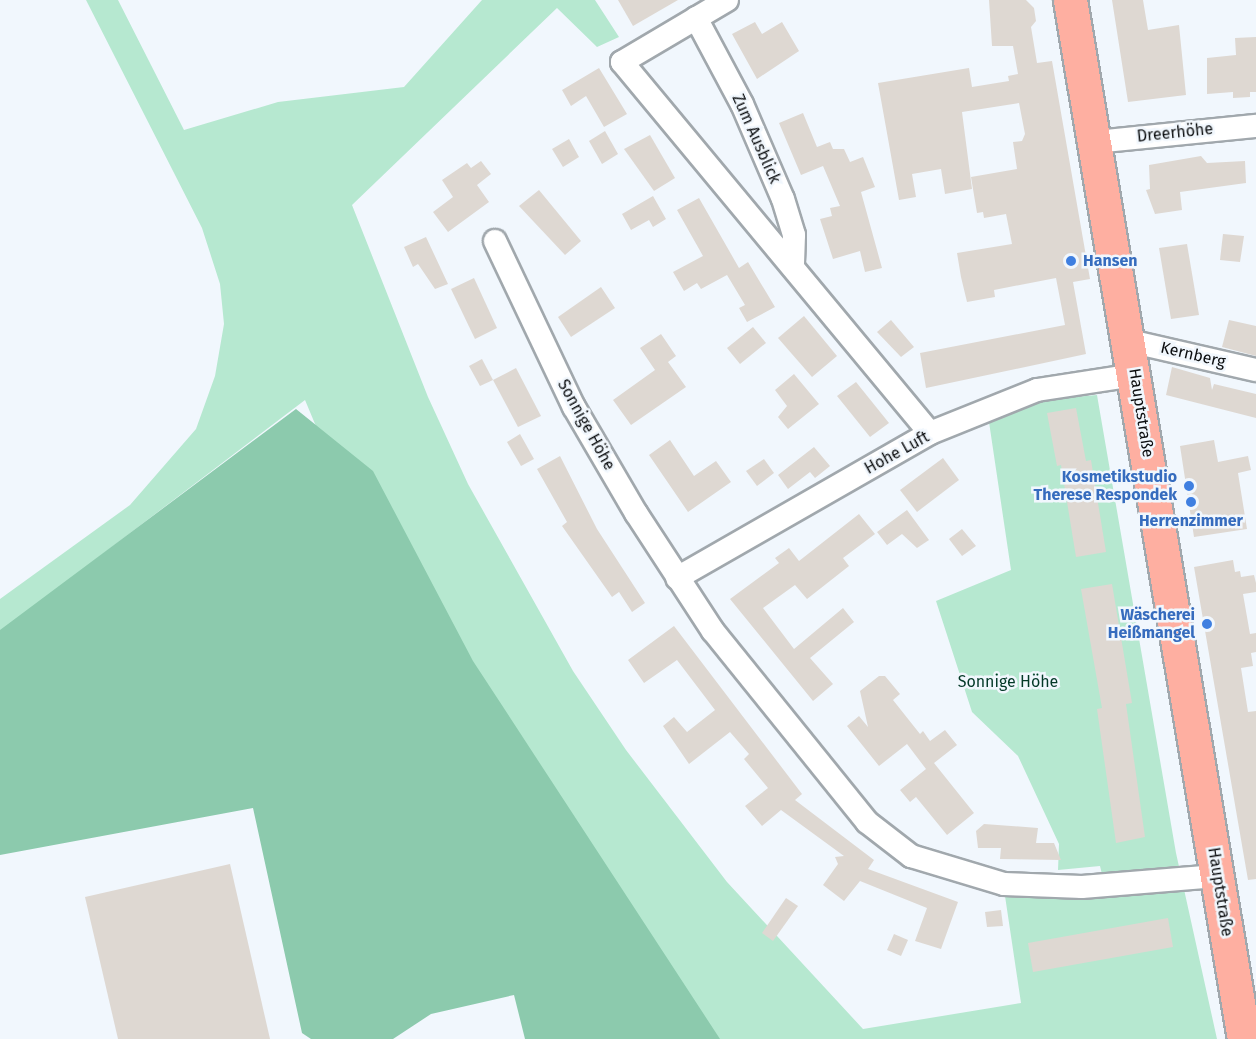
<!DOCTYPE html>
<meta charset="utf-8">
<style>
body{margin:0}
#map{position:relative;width:1256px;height:1039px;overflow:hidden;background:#f1f7fd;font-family:"Fira Sans",sans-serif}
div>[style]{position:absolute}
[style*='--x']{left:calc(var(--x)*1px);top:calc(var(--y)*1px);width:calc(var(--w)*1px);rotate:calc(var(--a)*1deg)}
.green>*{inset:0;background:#b6e8d0}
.forest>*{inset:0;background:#8ccaad}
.building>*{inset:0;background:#ded8d2}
.roads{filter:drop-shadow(2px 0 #a1a8ad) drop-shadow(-2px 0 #a1a8ad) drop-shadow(0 2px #a1a8ad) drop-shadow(0 -2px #a1a8ad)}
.minor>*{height:22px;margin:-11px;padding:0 11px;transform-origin:11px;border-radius:11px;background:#fff}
.primary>*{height:33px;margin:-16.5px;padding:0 16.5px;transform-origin:16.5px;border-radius:16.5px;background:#feafa1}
.dots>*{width:16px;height:16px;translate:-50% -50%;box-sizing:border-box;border:3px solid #f1f7fd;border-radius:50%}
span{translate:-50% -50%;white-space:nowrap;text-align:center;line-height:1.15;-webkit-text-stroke:5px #f1f7fd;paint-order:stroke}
.street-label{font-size:16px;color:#0b0d0f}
.shop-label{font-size:16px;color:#366cbe;font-weight:700}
.left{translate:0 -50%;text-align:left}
.right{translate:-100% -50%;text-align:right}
.park-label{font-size:16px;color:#033927}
</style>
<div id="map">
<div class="green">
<div style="clip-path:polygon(86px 0,118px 0,184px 130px,278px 102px,404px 87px,482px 0,595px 0,619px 37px,597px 47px,557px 8px,352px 205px,428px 397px,468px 484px,573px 671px,626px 750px,727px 882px,863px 1029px,1021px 1003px,1005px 896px,1107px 895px,1100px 866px,1058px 870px,1059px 844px,1018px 756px,972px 712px,936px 601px,1011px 570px,989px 422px,1040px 400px,1097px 395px,1176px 853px,1217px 1039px,717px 1039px,323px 443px,305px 400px,0 632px,0 599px,130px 505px,196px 429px,215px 376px,224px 324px,220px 284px,202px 228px)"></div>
</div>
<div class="forest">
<div style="clip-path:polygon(296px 409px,373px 471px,473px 661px,720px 1039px,525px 1039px,514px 995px,431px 1014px,393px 1039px,311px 1039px,302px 1033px,253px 808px,0 855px,0 630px)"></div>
</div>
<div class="building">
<div style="clip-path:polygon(618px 0,678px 0,633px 26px)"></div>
<div style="clip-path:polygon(989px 0,1026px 0,1034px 8px,1036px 21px,1031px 27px,1037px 63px,1052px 61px,1090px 279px,1073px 282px,1086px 354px,926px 388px,920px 353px,1065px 325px,1056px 278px,994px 290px,995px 297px,967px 302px,961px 277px,957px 253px,1012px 244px,1006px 214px,984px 218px,983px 212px,977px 213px,971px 177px,1017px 169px,1013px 142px,1022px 141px,1025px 134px,1019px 103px,962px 112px,972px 189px,945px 194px,941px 169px,912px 174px,916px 197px,899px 200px,878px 83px,969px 68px,972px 87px,1009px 81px,1008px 76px,1018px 74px,1013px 46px,992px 46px)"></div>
<div style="clip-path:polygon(1112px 0,1143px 0,1148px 30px,1179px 25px,1186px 95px,1128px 102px)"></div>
<div style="clip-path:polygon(755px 22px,762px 34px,782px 22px,799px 51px,757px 79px,732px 34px)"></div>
<div style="clip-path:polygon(1256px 37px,1256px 92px,1250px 92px,1250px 97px,1233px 98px,1233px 92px,1207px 94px,1207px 58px,1236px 55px,1235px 38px)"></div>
<div style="clip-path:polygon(599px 68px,627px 114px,604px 127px,586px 96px,571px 106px,562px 90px)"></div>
<div style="clip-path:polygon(803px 113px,817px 147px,830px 142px,833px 149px,844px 149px,850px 162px,863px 157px,875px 187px,861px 192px,882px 268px,865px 272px,860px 251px,833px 259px,820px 219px,832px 216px,830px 208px,840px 206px,823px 166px,801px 175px,779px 123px)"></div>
<div style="clip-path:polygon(605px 131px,618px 154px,602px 164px,589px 141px)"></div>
<div style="clip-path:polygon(650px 135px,675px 178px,654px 191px,624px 149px)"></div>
<div style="clip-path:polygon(569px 139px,579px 157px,563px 167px,552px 149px)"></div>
<div style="clip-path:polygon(1201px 156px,1207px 163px,1245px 161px,1246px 183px,1180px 192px,1182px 210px,1155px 214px,1146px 190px,1150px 189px,1149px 165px)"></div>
<div style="clip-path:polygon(481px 161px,491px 174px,477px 185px,489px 202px,448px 232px,433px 212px,453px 197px,442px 180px,467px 163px,471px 168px)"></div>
<div style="clip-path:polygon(539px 190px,581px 241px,565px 255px,519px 206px)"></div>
<div style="clip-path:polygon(653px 196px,666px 219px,653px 227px,649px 220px,631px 230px,622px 214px)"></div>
<div style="clip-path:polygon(699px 198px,739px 268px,748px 262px,775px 307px,747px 322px,739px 308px,745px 305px,727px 275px,701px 289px,697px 283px,684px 291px,673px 272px,703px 256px,677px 210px)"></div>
<div style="clip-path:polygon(1223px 234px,1244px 236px,1240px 262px,1220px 260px)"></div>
<div style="clip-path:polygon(426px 237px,448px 284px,435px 289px,418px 264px,413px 267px,404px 247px)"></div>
<div style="clip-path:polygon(1187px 244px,1199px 315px,1171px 319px,1159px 248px)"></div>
<div style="clip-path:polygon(474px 278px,497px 328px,475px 339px,451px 289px)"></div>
<div style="clip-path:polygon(601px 287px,615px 308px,571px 337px,558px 317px)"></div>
<div style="clip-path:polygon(804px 316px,837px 356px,812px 377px,778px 338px)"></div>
<div style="clip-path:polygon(891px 320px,914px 347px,901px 357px,877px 332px)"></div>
<div style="clip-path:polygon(1229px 320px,1256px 326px,1256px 356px,1222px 347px)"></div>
<div style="clip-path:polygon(753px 327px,766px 343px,740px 364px,727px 348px)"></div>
<div style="clip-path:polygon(661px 334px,676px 356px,668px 362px,686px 387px,631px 425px,613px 400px,655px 370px,640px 348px)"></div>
<div style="clip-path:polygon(482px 359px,493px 380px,480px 386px,469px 366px)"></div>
<div style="clip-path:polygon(1172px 367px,1210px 378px,1212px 390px,1214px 384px,1256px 394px,1256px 418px,1166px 395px)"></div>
<div style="clip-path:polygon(516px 368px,541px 416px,518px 427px,493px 380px)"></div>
<div style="clip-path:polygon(794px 374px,819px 404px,788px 429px,778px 417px,787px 406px,775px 390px)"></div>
<div style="clip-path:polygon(856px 382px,889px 423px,870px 437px,837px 396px)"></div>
<div style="clip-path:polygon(1076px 408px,1086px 461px,1091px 460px,1106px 552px,1076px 557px,1061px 465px,1057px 466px,1047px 413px)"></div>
<div style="clip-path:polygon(520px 434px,534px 459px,521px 466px,507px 442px)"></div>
<div style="clip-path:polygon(670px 440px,694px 476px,716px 461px,731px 482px,688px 512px,649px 455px)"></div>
<div style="clip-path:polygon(1214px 440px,1218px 462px,1248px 456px,1251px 470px,1238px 473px,1247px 529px,1194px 537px,1180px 446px)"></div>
<div style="clip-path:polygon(814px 447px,830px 466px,815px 478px,810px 472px,788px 489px,778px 475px)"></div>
<div style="clip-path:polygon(560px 456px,597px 529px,645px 603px,632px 612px,619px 592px,612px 597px,562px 526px,567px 522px,537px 469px)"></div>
<div style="clip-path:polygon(943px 458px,959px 480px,917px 512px,900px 490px)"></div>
<div style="clip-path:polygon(764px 459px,774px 473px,757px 486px,746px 471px)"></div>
<div style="clip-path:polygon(907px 510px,929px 540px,917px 548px,902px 534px,887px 545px,877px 532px)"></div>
<div style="clip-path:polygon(859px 514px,875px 534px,843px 558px,849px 566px,807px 599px,795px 585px,763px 608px,794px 649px,843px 608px,854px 622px,810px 658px,833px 684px,813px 701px,730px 599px,779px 563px,775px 558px,789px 548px,799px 561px)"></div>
<div style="clip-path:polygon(962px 529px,976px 546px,962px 556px,949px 539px)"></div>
<div style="clip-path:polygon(1233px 560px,1235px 572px,1240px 571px,1241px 577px,1254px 575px,1256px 583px,1256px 592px,1243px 594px,1250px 634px,1256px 633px,1256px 652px,1251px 653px,1253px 666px,1241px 668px,1248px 712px,1256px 711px,1256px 879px,1248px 880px,1194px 567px)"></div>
<div style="clip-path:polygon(1112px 584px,1132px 703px,1126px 704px,1145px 837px,1116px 843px,1097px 709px,1102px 708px,1081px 589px)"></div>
<div style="clip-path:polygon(674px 626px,802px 794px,795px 800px,874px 860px,868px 869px,958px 902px,941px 949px,915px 941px,927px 908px,860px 881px,844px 901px,823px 885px,838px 864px,835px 857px,844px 856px,781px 810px,762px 826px,745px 806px,768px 788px,744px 759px,749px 754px,730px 732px,689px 764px,663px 726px,674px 717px,687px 732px,715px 710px,677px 660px,644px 683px,628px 660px)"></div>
<div style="clip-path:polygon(879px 676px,885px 676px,900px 694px,893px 700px,920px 734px,923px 731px,930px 741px,945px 730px,957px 745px,934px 763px,974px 813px,947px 835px,916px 797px,910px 802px,900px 790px,926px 769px,907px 744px,879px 766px,847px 726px,859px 716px,868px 727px,860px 691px)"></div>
<div style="clip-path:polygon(984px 824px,1038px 828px,1036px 843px,1054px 843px,1061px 860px,1000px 859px,1001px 848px,978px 848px,976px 831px)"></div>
<div style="clip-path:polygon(230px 864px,270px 1039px,118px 1039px,85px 897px)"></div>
<div style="clip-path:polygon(786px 898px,798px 906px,773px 941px,762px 933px)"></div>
<div style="clip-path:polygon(1001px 910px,1003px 926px,987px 927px,985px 912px)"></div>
<div style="clip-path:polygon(1168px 918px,1173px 947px,1033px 972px,1028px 943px)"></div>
<div style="clip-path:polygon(894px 934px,908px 940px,901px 956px,887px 950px)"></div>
</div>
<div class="roads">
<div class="minor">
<div style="--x:727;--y:0;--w:122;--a:149.4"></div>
<div style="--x:622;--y:62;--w:482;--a:50.3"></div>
<div style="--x:696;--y:18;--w:98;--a:61.9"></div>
<div style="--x:742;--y:104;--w:103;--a:66.7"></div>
<div style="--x:783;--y:199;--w:38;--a:73"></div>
<div style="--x:794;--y:235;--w:32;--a:92"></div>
<div style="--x:1095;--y:142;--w:162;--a:-5.7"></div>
<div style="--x:495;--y:241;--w:184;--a:64.6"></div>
<div style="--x:574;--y:407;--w:123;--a:59.7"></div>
<div style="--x:636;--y:513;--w:141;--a:56.9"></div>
<div style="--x:713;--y:631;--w:245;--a:51.1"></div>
<div style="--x:867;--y:822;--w:56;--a:37.7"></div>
<div style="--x:911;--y:856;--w:97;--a:16.8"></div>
<div style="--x:1004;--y:884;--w:78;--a:2.2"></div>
<div style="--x:1082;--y:887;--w:135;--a:-4.7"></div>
<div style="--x:1129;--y:341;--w:130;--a:12.9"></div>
<div style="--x:677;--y:578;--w:292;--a:-29.8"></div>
<div style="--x:930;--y:433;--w:115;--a:-21.9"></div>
<div style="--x:1037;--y:390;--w:98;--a:-8.8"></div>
</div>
<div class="primary">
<div style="--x:1070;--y:0;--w:1053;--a:80.49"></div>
</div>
</div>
<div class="dots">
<div style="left:1071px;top:261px;background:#3f7fe0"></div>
<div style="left:1189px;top:486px;background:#3f7fe0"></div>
<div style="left:1191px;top:502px;background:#3f7fe0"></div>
<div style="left:1207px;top:624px;background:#3f7fe0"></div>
</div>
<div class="street-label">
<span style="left:1175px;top:133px;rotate:-6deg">Dreerhöhe</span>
<span style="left:756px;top:139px;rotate:66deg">Zum Ausblick</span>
<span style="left:1193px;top:355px;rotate:13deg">Kernberg</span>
<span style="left:1141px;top:413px;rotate:81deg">Hauptstraße</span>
<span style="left:586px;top:425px;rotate:61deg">Sonnige Höhe</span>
<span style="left:897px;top:453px;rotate:-29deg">Hohe Luft</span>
<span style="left:1220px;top:892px;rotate:81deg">Hauptstraße</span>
</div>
<div class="shop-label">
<span class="left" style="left:1083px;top:261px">Hansen</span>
<span class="right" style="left:1177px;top:486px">Kosmetikstudio<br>Therese Respondek</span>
<span style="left:1191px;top:521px">Herrenzimmer</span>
<span class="right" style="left:1195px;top:624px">Wäscherei<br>Heißmangel</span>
</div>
<div class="park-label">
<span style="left:1008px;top:682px">Sonnige Höhe</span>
</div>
</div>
